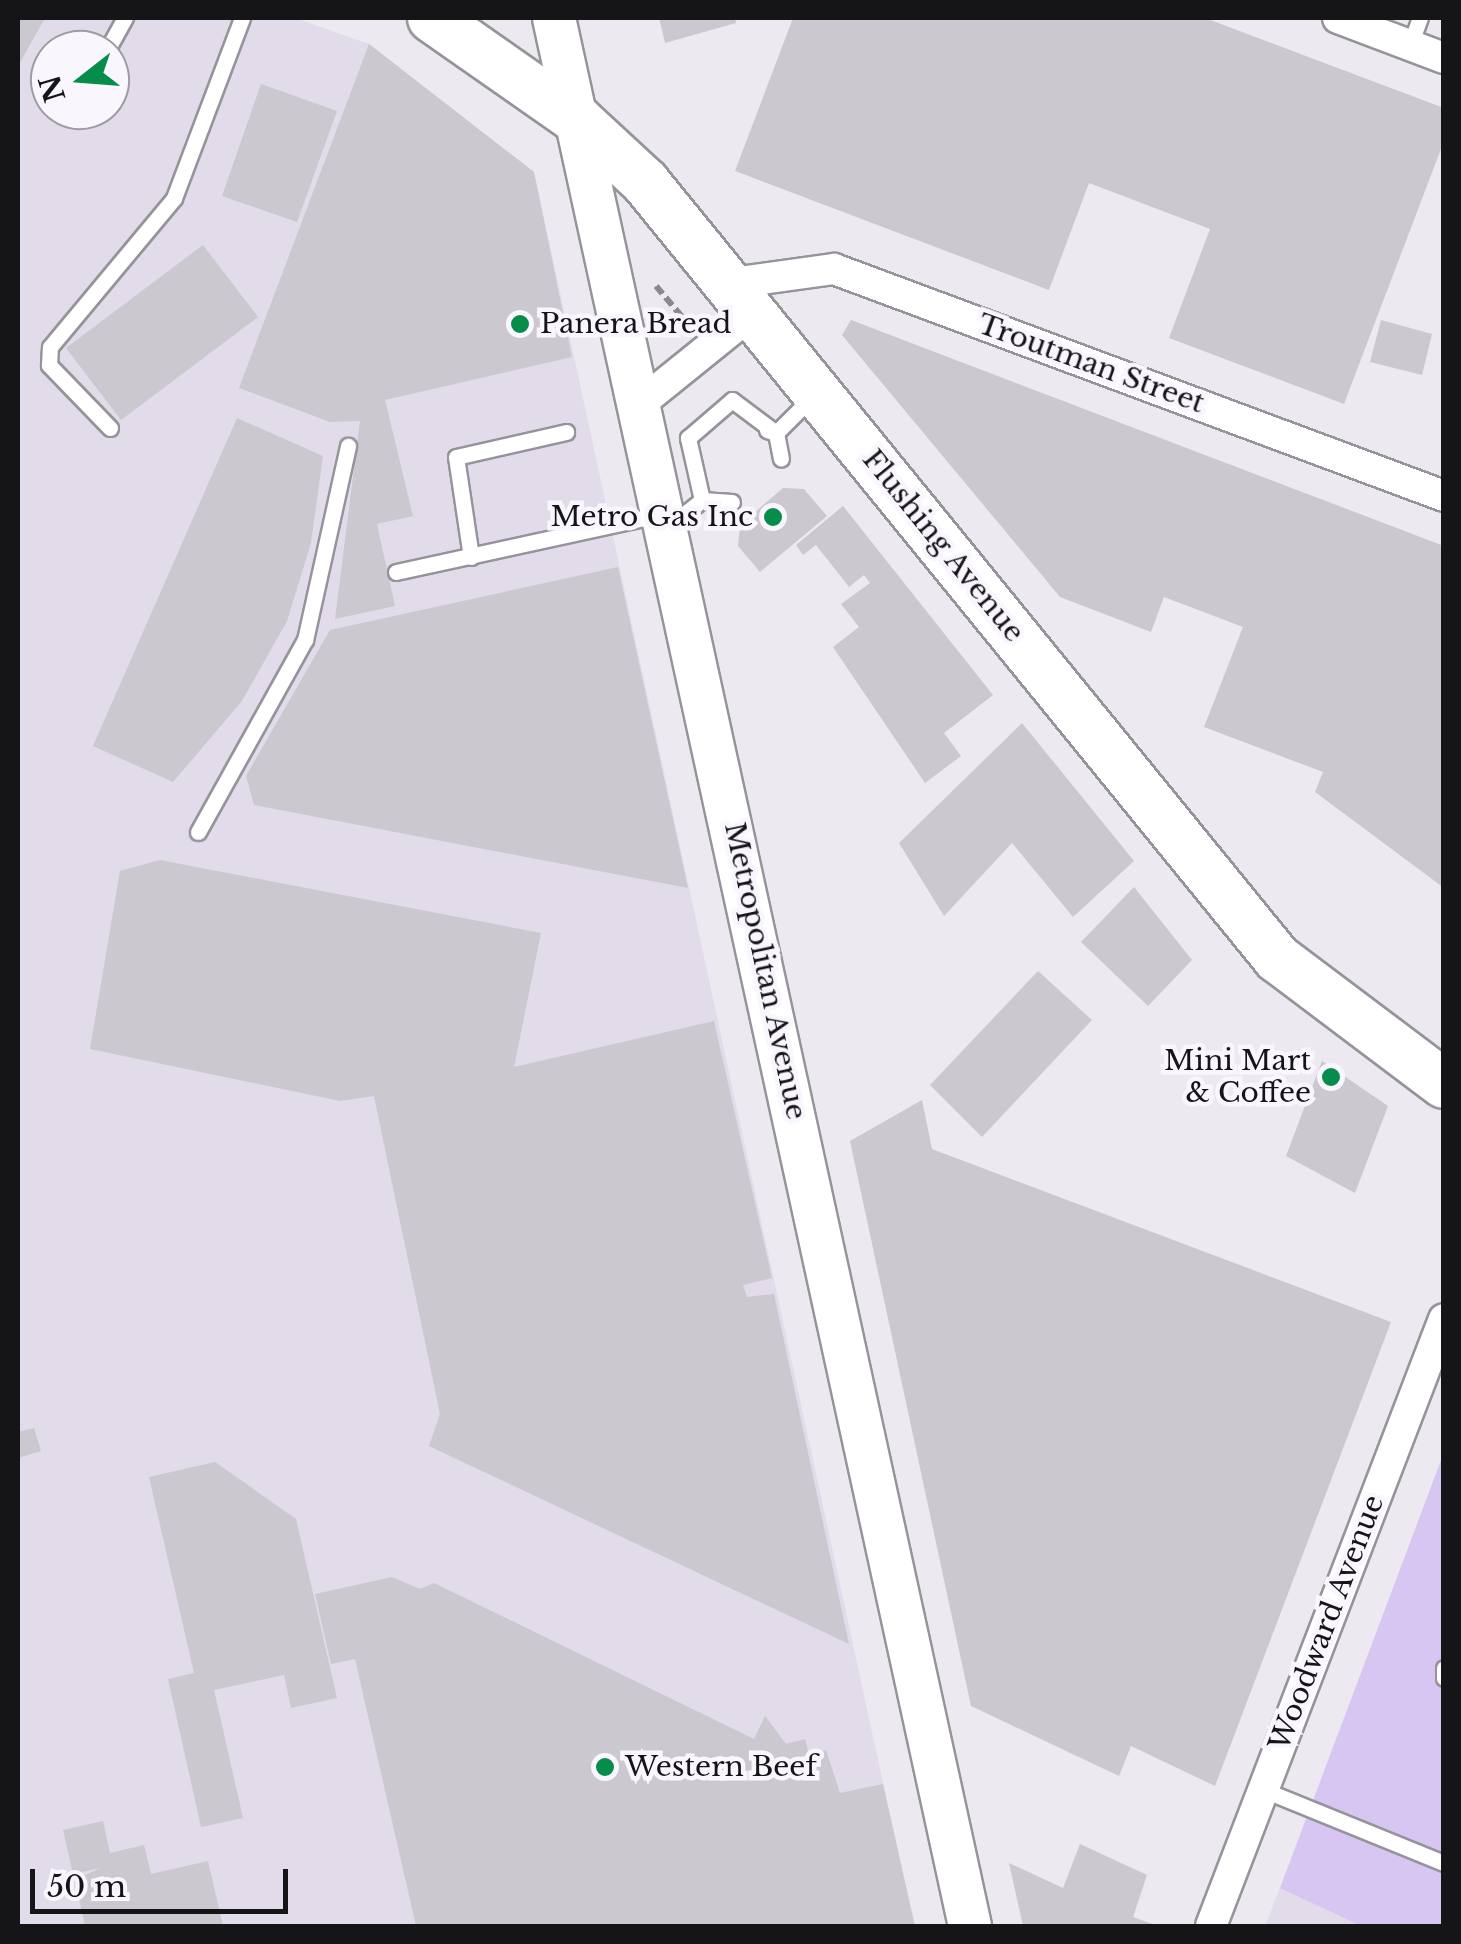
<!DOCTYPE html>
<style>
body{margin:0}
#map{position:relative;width:1461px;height:1944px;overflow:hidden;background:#ece9f1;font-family:"Libre Baskerville",serif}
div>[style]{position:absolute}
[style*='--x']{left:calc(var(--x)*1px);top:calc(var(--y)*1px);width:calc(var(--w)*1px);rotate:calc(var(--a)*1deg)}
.built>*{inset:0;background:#e1dbea}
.green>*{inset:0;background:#d7c5f2}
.building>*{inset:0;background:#cbc8cf}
.path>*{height:6px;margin-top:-3px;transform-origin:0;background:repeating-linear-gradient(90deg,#8b898e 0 10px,transparent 0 15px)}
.roads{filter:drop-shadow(2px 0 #96939a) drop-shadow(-2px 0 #96939a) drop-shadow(0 2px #96939a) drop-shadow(0 -2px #96939a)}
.lane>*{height:15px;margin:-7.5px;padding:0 7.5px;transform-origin:7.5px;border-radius:7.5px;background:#fff}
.street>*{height:30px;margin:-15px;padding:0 15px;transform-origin:15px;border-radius:15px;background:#fff}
.secondary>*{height:42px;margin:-21px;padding:0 21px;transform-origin:21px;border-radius:21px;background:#fff}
.primary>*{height:48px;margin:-24px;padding:0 24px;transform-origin:24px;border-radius:24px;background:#fff}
.dots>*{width:28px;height:28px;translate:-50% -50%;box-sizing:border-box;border:5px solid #f9f6fe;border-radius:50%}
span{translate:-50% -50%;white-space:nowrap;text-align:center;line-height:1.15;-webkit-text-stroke:9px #f9f6fe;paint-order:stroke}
.poi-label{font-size:28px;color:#151417}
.left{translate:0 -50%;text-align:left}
.right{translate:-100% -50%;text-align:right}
.street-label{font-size:28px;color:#151417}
.frame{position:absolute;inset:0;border:20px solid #151417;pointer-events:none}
.north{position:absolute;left:30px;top:30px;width:100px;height:100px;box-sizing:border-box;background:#f9f6fe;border:2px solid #9e9ca2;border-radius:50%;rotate:253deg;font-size:28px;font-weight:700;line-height:40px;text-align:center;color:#151417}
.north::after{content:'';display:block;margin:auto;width:35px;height:45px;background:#078d4b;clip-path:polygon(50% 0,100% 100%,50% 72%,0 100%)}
.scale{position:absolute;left:30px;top:1869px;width:258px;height:45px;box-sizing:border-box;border:5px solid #151417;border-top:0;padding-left:12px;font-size:30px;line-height:35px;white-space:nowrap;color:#151417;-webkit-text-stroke:8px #f9f6fe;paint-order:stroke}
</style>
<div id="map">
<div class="built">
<div style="clip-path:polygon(evenodd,18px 18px,295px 18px,369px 44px,534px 172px,914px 1926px,18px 1926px,18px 18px,50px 50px,110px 50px,110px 110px,50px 110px,50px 50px)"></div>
<div style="clip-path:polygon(1280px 1888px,1361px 1926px,1265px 1926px)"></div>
</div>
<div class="green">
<div style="clip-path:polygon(1443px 1455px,1443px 1926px,1361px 1926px,1280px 1888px)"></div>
</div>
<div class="building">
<div style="clip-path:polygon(18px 18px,45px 18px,18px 66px)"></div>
<div style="clip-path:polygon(659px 18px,735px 18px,736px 23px,665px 43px)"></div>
<div style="clip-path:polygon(793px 18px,1205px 18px,1444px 108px,1444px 141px,1344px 404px,1169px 338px,1210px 229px,1089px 183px,1049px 290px,735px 171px)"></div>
<div style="clip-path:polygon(369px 44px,534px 172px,572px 357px,385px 400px,413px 516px,377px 524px,395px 606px,335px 619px,360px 421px,330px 422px,239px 388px)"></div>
<div style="clip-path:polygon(261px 84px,337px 111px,297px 222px,222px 196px)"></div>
<div style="clip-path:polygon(203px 245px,258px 317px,121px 420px,66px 348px)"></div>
<div style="clip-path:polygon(851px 320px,1444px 546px,1444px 888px,1315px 792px,1323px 772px,1204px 727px,1243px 627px,1164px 597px,1151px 632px,1060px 597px,842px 335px)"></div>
<div style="clip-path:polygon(1381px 320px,1432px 334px,1422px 375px,1370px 362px)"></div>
<div style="clip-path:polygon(237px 418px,323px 456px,311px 543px,287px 621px,242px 701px,173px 782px,93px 746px)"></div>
<div style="clip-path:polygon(783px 488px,804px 489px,827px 516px,760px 572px,738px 546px,740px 525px)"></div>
<div style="clip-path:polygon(843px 506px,993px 695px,944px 733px,961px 756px,925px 783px,833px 647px,859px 627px,841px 604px,870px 583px,864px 575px,849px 587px,816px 545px,803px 555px,796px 545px)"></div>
<div style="clip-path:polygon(618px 567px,688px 888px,254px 805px,246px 776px,330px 630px)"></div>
<div style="clip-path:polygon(1022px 723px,1134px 861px,1073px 917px,1012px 843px,944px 916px,899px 843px)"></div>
<div style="clip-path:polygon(160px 860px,541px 933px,514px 1067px,714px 1021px,772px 1278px,743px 1285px,747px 1297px,774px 1294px,849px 1644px,429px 1446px,440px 1414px,374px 1096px,340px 1101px,90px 1049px,120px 871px)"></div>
<div style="clip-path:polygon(1134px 887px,1192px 960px,1148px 1006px,1081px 942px)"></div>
<div style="clip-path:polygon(1038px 971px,1092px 1020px,982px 1137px,930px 1085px)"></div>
<div style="clip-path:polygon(1322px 1061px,1388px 1106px,1355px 1193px,1286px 1156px)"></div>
<div style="clip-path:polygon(922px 1100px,932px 1149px,1391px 1322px,1215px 1786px,1131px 1746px,1119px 1776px,971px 1706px,850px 1141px)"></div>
<div style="clip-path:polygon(34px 1428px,41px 1451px,18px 1458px,18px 1432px)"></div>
<div style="clip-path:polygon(215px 1462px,296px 1519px,337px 1698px,291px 1708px,284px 1675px,214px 1690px,243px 1818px,201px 1827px,168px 1679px,194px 1673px,149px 1477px)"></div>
<div style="clip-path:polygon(392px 1577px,420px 1589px,434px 1583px,754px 1739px,765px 1716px,786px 1744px,805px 1739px,809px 1754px,826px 1750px,840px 1793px,883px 1784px,915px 1926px,416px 1926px,355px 1659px,331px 1664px,315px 1594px)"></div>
<div style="clip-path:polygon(103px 1821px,110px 1853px,144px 1845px,151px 1874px,208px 1861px,223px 1926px,85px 1926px,75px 1880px,100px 1868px,73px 1874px,63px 1830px)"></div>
<div style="clip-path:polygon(1080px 1844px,1147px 1875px,1133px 1917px,1158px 1926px,1023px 1926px,1009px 1863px,1063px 1888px)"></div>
</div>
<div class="path">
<div style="--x:656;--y:286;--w:51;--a:49.8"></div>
</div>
<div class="roads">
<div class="lane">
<div style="--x:1410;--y:45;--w:29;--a:-70"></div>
<div style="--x:107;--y:50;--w:37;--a:-61"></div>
<div style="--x:110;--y:428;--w:88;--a:-134.1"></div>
<div style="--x:49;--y:365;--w:18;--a:-87"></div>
<div style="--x:50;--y:347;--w:194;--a:-50.2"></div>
<div style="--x:174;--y:198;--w:192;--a:-69.3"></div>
<div style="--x:767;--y:430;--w:9;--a:18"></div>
<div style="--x:776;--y:433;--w:26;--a:79"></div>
<div style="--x:702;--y:500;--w:64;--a:-102.7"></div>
<div style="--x:688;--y:438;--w:58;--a:-40.8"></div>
<div style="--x:732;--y:400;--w:55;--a:36.9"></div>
<div style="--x:776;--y:433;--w:51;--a:-45"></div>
<div style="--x:669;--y:526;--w:42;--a:-38.2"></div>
<div style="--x:702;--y:500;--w:30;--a:4"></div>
<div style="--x:471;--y:557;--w:101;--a:-98.5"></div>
<div style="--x:456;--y:457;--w:113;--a:-12.8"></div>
<div style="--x:396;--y:572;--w:267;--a:-12.3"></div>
<div style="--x:198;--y:832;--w:220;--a:-60.9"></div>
<div style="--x:305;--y:640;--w:199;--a:-77.5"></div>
<div style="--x:1444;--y:1668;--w:10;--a:90"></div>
<div style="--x:1264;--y:1790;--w:194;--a:22.1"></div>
</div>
<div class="street">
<div style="--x:1338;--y:18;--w:113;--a:20.7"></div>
<div style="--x:732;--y:283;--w:103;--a:-7.8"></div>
<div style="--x:834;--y:269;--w:651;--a:20.41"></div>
<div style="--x:642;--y:402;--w:146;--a:-38.9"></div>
<div style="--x:1211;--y:1926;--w:650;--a:-69"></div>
</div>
<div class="secondary">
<div style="--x:554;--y:18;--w:1953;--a:77.7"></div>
</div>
<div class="primary">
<div style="--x:432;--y:18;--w:179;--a:35"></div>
<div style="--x:579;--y:121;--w:90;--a:42.7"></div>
<div style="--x:645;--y:182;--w:1001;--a:50.84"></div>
<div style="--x:1277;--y:958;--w:209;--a:37"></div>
</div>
</div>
<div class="dots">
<div style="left:520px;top:324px;background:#078d4b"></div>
<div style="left:773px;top:517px;background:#078d4b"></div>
<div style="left:1331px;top:1077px;background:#078d4b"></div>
<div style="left:605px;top:1767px;background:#078d4b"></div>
</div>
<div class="poi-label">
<span class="left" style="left:540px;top:324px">Panera Bread</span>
<span class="right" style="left:753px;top:517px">Metro Gas Inc</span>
<span class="right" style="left:1311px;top:1077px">Mini Mart<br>&amp; Coffee</span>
<span class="left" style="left:625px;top:1767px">Western Beef</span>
</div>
<div class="street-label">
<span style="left:1091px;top:364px;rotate:20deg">Troutman Street</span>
<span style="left:943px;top:546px;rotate:51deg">Flushing Avenue</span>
<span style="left:765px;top:971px;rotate:78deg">Metropolitan Avenue</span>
<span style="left:1327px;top:1623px;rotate:-69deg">Woodward Avenue</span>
</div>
<div class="frame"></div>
<div class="north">N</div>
<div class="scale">50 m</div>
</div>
